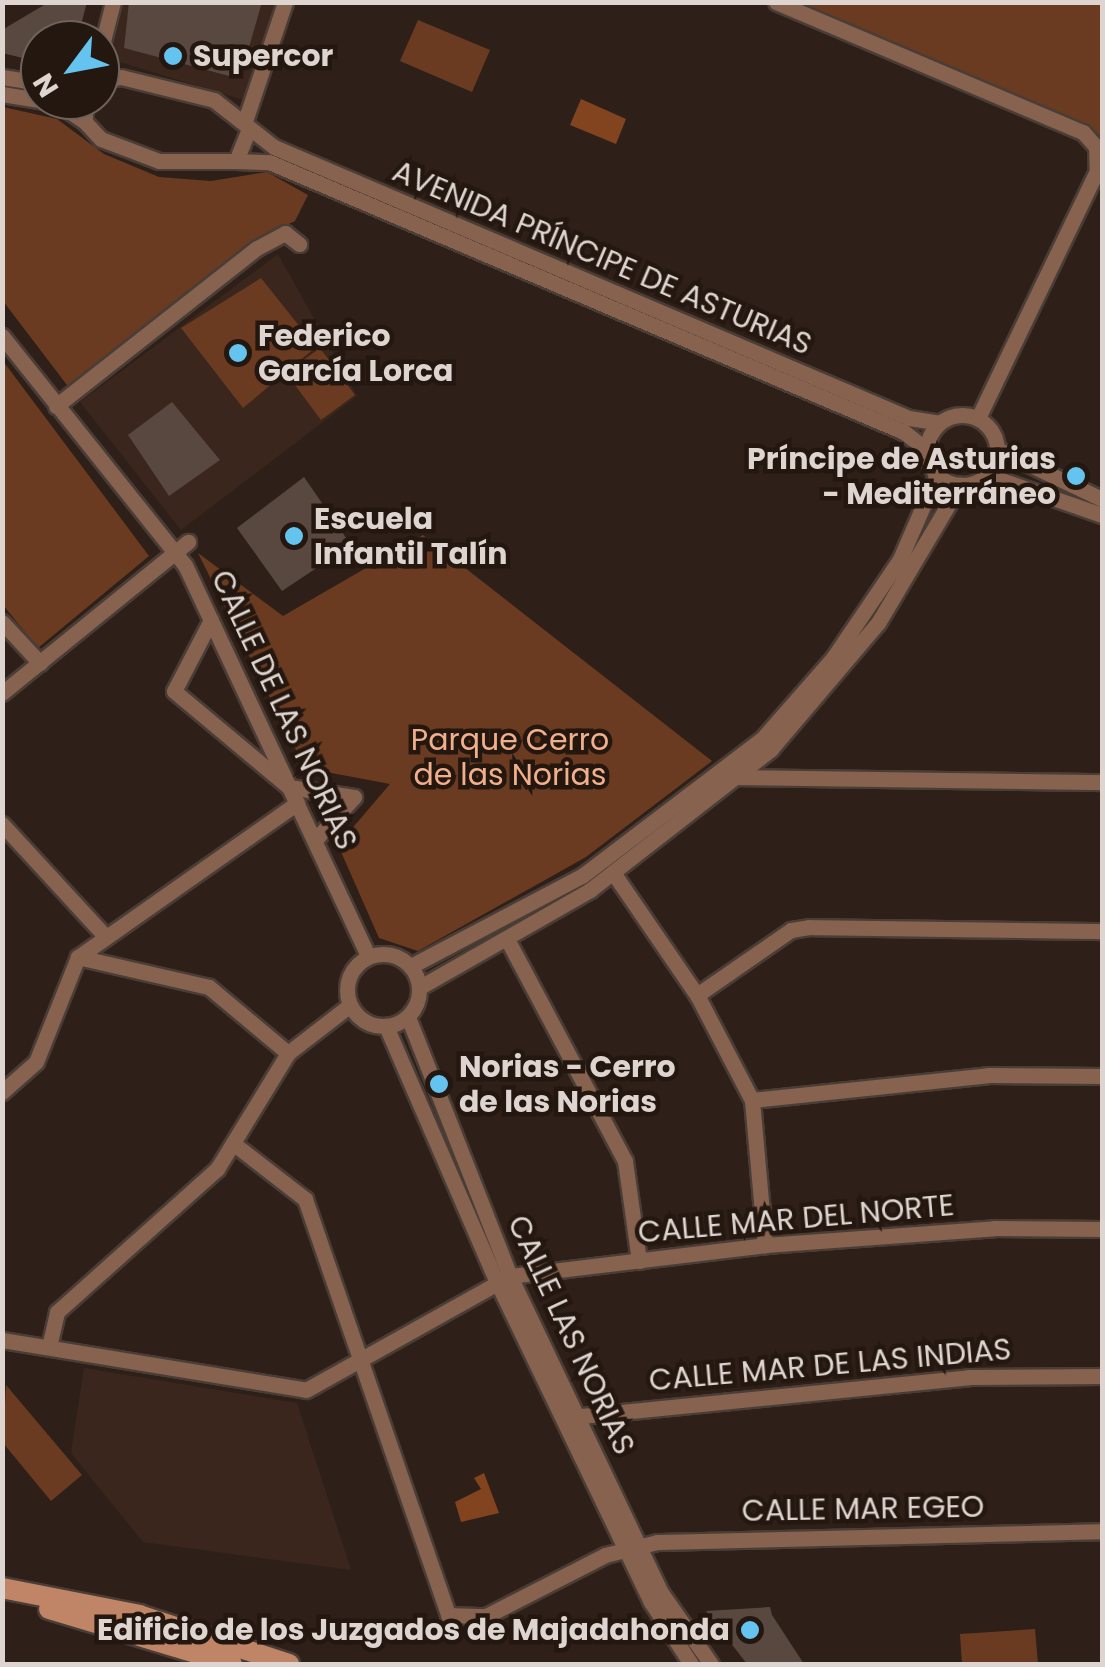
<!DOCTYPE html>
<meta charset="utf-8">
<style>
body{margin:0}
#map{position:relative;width:1105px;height:1667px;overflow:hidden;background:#2e2019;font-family:Poppins,sans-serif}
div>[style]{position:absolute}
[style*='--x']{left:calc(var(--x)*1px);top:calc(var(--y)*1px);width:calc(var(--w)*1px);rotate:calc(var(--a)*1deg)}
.built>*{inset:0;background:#3a261c}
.green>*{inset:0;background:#6a3b20}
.water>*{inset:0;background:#82441e}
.building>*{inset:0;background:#584840}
.roads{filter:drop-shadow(2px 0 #4a3d36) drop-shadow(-2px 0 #4a3d36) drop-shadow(0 2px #4a3d36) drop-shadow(0 -2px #4a3d36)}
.street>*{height:15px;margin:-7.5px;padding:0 7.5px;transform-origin:7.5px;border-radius:7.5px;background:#86624f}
.street>.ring{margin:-7.5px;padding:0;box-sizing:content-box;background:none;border:15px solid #86624f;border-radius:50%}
.secondary>*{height:20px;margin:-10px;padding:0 10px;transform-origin:10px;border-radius:10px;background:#bf8566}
.dots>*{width:28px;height:28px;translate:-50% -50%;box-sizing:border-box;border:5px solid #24170f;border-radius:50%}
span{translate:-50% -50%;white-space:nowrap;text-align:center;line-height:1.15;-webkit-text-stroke:9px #24170f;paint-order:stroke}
.poi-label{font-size:30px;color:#ded5d0;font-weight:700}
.left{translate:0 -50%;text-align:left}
.right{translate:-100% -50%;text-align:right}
.street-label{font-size:30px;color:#ded5d0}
.park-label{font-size:30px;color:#f2af8b}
.frame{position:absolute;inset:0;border:5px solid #ded5d0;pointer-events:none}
.north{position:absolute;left:20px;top:20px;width:100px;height:100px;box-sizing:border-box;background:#24170f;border:2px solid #6e635c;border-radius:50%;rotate:238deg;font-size:28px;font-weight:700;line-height:40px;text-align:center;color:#ded5d0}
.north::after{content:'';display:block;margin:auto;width:35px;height:45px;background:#65c4ef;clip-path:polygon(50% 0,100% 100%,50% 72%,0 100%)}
</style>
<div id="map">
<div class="built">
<div style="clip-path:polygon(121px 3px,276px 3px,247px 101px,107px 58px)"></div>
<div style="clip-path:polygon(278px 254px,357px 396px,181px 530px,80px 402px)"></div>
<div style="clip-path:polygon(84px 1368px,297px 1403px,351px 1570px,143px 1542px,71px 1453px)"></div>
</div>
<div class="green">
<div style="clip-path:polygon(796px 3px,1102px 3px,1102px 136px,811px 8px)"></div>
<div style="clip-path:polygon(418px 20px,490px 50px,472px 92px,400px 61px)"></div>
<div style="clip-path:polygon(3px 107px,57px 119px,104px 154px,159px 177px,211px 181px,267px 172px,308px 195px,295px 221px,247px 244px,70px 389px,3px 301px)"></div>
<div style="clip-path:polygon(261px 278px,316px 347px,243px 408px,181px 328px)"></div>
<div style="clip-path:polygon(320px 348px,355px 395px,321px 420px,286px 373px)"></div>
<div style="clip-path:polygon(3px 361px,149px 556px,38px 648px,3px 605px)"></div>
<div style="clip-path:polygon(423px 535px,712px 761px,586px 857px,418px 951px,379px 938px,338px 845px,390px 784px,305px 768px,198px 553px,283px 616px)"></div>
<div style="clip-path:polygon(6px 1385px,82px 1475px,51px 1501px,3px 1443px)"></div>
<div style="clip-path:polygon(1035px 1629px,1038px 1664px,962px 1664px,960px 1634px)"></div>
</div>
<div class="water">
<div style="clip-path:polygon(581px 99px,626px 119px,616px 144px,570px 125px)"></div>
<div style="clip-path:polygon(484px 1473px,499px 1513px,461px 1522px,455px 1502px,481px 1489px,474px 1478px)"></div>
</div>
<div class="building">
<div style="clip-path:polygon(49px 2px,87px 2px,77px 40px,40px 40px,40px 62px,2px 53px,2px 30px)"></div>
<div style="clip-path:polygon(129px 2px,262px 2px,242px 72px,233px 77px,124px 48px)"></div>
<div style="clip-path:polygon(172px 402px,220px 460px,169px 496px,128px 435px)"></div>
<div style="clip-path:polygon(304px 477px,351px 545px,282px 591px,237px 528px)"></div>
<div style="clip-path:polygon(770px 1607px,772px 1615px,804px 1664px,747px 1664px,706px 1611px)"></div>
</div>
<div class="roads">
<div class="street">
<div style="--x:776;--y:2;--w:333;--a:23"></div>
<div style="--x:1083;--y:132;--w:20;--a:49"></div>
<div style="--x:1096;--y:147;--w:24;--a:88"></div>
<div style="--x:100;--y:53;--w:53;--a:-75.7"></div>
<div style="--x:2;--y:77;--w:38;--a:9"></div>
<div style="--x:100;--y:81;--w:21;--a:-11"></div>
<div style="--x:121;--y:77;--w:96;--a:13.9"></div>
<div style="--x:214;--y:100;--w:76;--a:38.1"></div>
<div style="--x:274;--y:147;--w:690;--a:23.11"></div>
<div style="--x:909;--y:418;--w:30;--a:9"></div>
<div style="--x:2;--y:94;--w:56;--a:9.3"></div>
<div style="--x:57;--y:103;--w:34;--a:34"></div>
<div style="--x:84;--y:100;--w:22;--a:87"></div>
<div style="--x:85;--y:122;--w:23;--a:47"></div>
<div style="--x:101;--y:139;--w:62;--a:20.8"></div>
<div style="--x:159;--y:161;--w:77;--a:0"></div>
<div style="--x:236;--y:161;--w:35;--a:-68"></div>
<div style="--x:245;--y:121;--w:126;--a:-71.4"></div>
<div style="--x:236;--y:161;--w:33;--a:2"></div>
<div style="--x:269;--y:162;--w:690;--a:23.04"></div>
<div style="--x:904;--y:432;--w:29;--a:38"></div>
<div style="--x:2;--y:336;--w:293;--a:51.4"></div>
<div style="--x:185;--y:565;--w:432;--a:64.9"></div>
<div style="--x:56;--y:406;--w:256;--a:-38.2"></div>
<div style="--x:257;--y:248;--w:32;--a:-28"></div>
<div style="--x:285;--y:233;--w:18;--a:38"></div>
<div class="ring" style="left:927px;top:415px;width:55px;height:55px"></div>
<div style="--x:978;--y:418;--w:276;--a:-64.3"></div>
<div style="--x:997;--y:449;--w:116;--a:25.5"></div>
<div style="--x:987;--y:475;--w:122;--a:19.2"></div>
<div style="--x:211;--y:620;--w:80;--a:117.5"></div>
<div style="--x:174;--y:691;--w:150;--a:39.9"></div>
<div style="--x:289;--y:787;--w:66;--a:8.7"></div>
<div style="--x:354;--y:797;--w:58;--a:132.2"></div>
<div style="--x:2;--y:622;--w:56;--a:47.2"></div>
<div style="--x:2;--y:693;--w:240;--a:-39.1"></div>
<div style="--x:740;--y:777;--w:362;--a:0.8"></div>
<div style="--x:2;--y:824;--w:152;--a:47.4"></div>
<div style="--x:614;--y:874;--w:147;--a:55.6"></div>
<div style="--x:697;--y:995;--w:119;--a:62.4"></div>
<div style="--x:752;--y:1100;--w:146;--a:84.9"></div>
<div style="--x:507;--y:939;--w:251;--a:62"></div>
<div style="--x:625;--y:1161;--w:101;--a:82"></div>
<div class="ring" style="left:347px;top:954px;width:57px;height:57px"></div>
<div style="--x:78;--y:957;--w:134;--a:12.9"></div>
<div style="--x:209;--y:987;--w:103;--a:39.9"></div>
<div style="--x:411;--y:966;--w:193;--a:-27.8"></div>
<div style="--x:582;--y:876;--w:226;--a:-37.3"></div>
<div style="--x:762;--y:739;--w:108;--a:-48.8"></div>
<div style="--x:833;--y:658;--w:120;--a:-55.9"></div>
<div style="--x:900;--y:559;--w:93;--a:-66.5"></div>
<div style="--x:420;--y:987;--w:196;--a:-29.7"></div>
<div style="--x:590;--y:890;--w:229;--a:-37.9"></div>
<div style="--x:771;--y:749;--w:165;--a:-49.7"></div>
<div style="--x:878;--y:623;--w:161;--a:-59.3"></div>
<div style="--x:697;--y:995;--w:114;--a:-34.7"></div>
<div style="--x:791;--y:930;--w:18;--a:-9"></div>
<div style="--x:809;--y:927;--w:293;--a:0.8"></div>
<div style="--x:408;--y:1017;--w:278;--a:68.5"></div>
<div style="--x:510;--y:1276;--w:352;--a:64.5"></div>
<div style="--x:662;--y:1594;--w:85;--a:55"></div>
<div style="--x:386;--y:1026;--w:277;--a:66.6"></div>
<div style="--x:496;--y:1280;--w:357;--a:64.3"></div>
<div style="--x:651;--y:1602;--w:74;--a:57.2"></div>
<div style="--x:2;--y:1092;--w:45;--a:-41.4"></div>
<div style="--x:36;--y:1062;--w:113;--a:-68.2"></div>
<div style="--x:78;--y:957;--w:268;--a:-35.1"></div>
<div style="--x:752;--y:1100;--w:237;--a:-6"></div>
<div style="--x:988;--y:1075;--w:114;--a:0.5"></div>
<div style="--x:234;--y:1144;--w:90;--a:37.8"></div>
<div style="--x:305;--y:1199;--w:440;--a:71"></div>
<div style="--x:448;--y:1615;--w:38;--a:2"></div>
<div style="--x:486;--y:1616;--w:134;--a:-27.1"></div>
<div style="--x:605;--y:1555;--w:54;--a:-14"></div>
<div style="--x:657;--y:1542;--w:445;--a:-1.4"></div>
<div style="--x:2;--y:1340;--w:308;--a:9.3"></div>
<div style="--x:306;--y:1390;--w:234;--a:-29.2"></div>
<div style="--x:510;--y:1276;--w:257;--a:-6.9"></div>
<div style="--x:765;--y:1245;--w:230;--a:-4.2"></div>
<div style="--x:994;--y:1228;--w:108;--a:0.5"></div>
<div style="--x:49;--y:1347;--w:36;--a:-77"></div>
<div style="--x:57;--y:1312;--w:215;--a:-41.8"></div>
<div style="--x:217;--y:1169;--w:136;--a:-58.5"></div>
<div style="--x:288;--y:1053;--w:78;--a:-37.7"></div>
<div style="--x:571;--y:1417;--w:400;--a:-5.7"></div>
<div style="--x:969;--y:1377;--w:133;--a:-0.4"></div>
</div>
<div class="secondary">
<div style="--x:2;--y:1588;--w:140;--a:11.1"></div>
<div style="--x:139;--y:1615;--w:158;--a:18.1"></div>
<div style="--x:49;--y:1609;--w:191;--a:16.7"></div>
</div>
</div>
<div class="dots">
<div style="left:173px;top:56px;background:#65c4ef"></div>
<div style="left:238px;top:353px;background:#65c4ef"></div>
<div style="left:1076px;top:476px;background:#65c4ef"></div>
<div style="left:294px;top:536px;background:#65c4ef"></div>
<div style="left:439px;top:1084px;background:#65c4ef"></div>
<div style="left:750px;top:1630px;background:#65c4ef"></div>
</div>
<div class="poi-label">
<span class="left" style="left:193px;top:56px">Supercor</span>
<span class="left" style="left:258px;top:353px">Federico<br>García Lorca</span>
<span class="right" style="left:1056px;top:476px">Príncipe de Asturias<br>- Mediterráneo</span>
<span class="left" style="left:314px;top:536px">Escuela<br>Infantil Talín</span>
<span class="left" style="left:459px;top:1084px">Norias - Cerro<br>de las Norias</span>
<span class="right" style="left:730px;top:1630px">Edificio de los Juzgados de Majadahonda</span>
</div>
<div class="street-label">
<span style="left:602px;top:258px;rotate:23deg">AVENIDA PRÍNCIPE DE ASTURIAS</span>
<span style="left:284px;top:710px;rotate:65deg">CALLE DE LAS NORIAS</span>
<span style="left:796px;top:1219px;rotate:-5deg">CALLE MAR DEL NORTE</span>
<span style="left:571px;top:1335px;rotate:65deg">CALLE LAS NORIAS</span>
<span style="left:830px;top:1365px;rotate:-5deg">CALLE MAR DE LAS INDIAS</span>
<span style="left:863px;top:1509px;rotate:-1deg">CALLE MAR EGEO</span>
</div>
<div class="park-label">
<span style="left:510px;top:757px">Parque Cerro<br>de las Norias</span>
</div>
<div class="frame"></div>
<div class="north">N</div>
</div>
